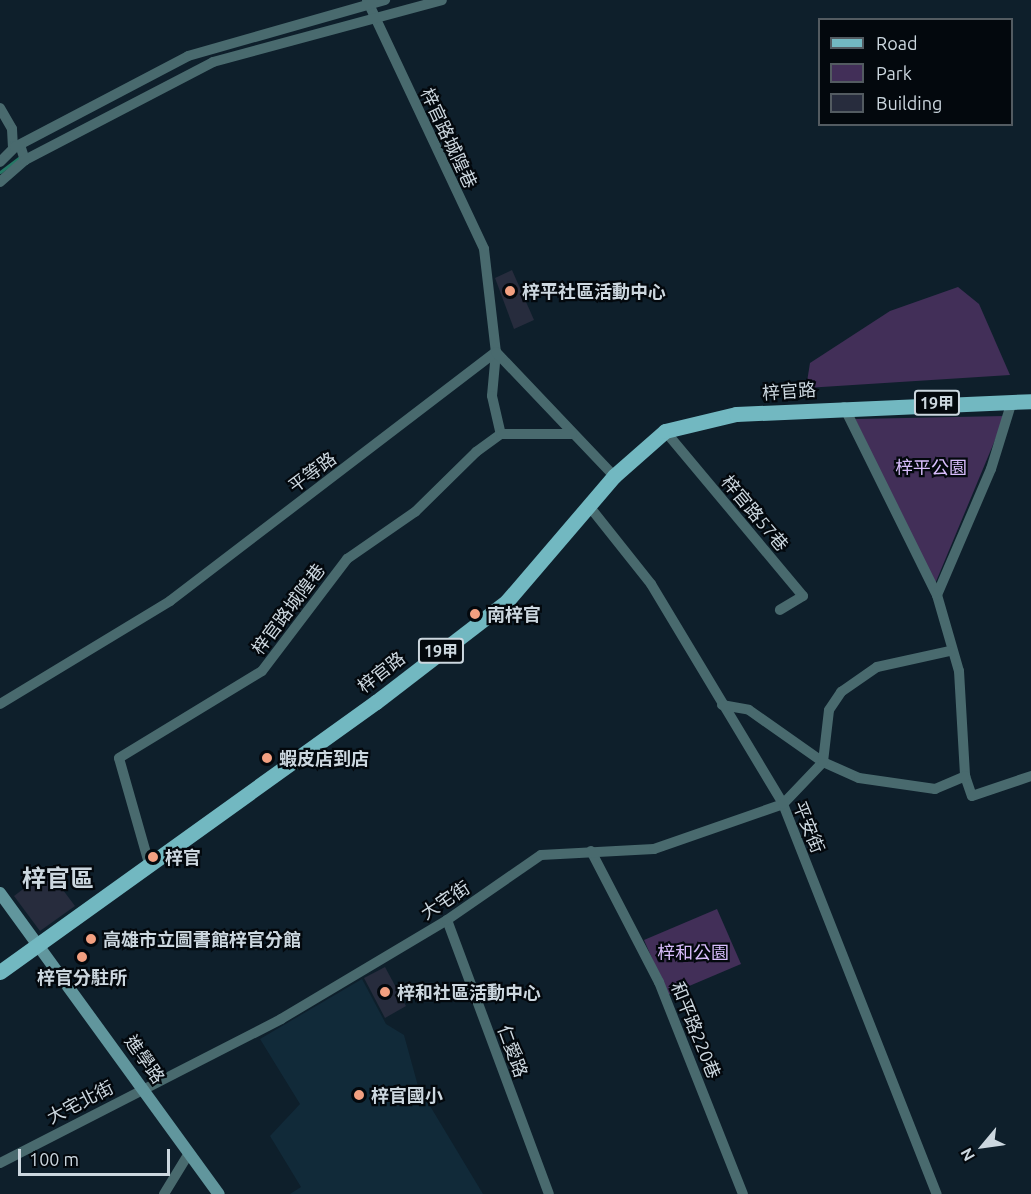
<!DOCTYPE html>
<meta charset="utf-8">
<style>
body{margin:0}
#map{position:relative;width:1031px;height:1194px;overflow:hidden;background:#0e1f2b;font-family:Ubuntu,"Noto Sans TC",sans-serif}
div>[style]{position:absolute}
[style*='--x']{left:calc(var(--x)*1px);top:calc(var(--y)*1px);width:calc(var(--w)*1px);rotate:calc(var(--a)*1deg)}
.built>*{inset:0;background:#112a39}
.green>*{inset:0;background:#422f58}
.stream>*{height:3px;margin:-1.5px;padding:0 1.5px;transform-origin:1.5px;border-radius:1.5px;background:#257865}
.building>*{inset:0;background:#272c3d}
.street>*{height:10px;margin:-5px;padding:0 5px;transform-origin:5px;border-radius:5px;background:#496a6e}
.secondary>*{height:12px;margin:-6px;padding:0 6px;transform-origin:6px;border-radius:6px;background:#61969d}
.primary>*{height:15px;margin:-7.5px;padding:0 7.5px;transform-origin:7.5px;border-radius:7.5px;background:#72b8c1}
.dots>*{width:16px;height:16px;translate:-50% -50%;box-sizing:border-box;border:3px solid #03080d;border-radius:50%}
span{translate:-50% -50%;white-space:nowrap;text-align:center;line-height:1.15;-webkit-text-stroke:4.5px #03080d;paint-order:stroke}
.shield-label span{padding:2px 4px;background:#03080d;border:2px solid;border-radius:4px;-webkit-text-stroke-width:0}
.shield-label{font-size:16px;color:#ccd7df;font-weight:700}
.street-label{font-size:18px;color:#ccd7df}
.poi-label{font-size:18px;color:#ccd7df;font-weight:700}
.left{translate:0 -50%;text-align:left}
.park-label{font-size:18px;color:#d8bdfc}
.district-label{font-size:24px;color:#ccd7df;font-weight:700}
.legend{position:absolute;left:818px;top:18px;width:195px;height:108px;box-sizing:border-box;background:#03080d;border:2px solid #535b61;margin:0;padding:8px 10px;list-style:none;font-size:18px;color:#ccd7df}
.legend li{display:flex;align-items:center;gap:12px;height:30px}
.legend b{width:30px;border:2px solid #535b61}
.north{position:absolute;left:953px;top:1116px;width:60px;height:60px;-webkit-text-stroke:4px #03080d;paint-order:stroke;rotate:241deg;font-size:16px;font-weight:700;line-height:24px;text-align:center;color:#ccd7df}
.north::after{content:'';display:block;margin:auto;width:21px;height:27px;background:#ccd7df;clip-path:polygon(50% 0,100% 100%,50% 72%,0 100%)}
.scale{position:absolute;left:18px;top:1149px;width:152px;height:27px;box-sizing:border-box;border:3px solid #ccd7df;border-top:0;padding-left:8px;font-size:18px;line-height:21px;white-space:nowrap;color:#ccd7df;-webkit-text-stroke:4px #03080d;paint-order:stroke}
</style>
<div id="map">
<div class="built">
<div style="clip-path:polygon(362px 979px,386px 1024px,404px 1035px,418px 1086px,483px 1194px,290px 1194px,301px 1187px,270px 1136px,300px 1104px,260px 1039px)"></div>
</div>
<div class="green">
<div style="clip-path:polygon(958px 287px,979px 304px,1010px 375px,806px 388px,810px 363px,890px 311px)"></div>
<div style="clip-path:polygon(1005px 416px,935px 584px,855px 419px)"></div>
<div style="clip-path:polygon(717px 909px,741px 964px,668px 995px,644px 940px)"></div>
</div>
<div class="stream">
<div style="--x:0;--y:172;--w:25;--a:-37"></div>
</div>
<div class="building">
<div style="clip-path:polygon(512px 270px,534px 320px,514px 329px,495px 278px)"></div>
<div style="clip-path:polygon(48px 870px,75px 906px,40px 931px,14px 896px)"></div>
<div style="clip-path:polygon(385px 967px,406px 1006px,385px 1018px,364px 978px)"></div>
</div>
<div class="street">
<div style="--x:367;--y:0;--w:275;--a:64.8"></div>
<div style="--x:484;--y:249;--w:104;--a:83.4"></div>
<div style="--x:496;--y:352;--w:44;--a:95.2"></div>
<div style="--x:492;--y:396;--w:39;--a:77"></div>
<div style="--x:0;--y:108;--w:24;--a:60"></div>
<div style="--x:12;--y:129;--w:17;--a:87"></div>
<div style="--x:13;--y:146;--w:8;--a:14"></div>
<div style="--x:21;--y:148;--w:13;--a:72"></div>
<div style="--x:0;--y:162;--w:21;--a:-45"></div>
<div style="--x:15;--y:147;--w:195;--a:-27.7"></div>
<div style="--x:188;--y:56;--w:205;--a:-15.9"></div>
<div style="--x:0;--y:182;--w:33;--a:-41"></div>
<div style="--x:25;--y:160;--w:212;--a:-27.5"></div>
<div style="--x:213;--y:62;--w:237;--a:-15.1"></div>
<div style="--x:844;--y:407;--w:210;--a:63.7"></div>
<div style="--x:937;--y:595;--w:79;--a:73.9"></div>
<div style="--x:959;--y:671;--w:105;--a:86.7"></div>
<div style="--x:965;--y:776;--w:21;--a:71"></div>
<div style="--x:972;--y:796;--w:62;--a:-18.7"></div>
<div style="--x:665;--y:431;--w:215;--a:50.1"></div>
<div style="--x:803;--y:596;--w:27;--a:149"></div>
<div style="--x:589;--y:506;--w:100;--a:51.5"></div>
<div style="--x:651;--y:584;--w:257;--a:59"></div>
<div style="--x:783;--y:804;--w:419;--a:68.5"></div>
<div style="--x:937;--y:595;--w:137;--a:-66.8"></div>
<div style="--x:991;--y:469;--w:71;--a:-72.8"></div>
<div style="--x:0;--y:704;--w:199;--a:-31.2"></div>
<div style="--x:170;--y:601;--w:410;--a:-37.4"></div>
<div style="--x:496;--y:352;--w:171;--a:46.4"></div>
<div style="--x:722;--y:705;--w:27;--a:10"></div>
<div style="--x:749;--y:710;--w:90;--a:35.1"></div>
<div style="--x:823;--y:762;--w:39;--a:24"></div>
<div style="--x:859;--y:778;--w:77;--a:8.2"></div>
<div style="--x:935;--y:789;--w:33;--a:-23"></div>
<div style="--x:591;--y:851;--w:148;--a:62.6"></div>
<div style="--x:659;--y:982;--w:228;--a:68.4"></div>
<div style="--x:150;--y:867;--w:113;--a:-105.9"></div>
<div style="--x:119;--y:758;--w:167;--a:-31.3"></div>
<div style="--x:262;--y:671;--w:141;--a:-52.8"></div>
<div style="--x:347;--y:559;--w:83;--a:-34.7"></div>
<div style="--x:415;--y:512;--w:86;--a:-44.5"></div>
<div style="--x:476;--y:452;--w:31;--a:-36"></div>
<div style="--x:501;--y:434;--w:71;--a:0"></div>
<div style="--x:447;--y:920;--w:292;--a:69.6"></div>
<div style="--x:0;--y:1163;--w:316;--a:-27.1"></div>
<div style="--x:281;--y:1019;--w:193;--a:-30.8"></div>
<div style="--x:447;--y:920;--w:114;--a:-34.7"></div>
<div style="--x:541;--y:855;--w:113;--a:-3"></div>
<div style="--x:654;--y:849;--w:137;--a:-19.2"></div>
<div style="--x:783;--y:804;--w:58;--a:-46.4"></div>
<div style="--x:823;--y:762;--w:52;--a:-83.4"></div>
<div style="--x:829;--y:710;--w:22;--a:-56"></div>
<div style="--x:841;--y:692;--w:44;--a:-34.8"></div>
<div style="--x:877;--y:667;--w:75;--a:-12.4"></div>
<div style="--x:164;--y:1194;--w:48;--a:-58.6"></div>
</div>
<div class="secondary">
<div style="--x:0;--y:893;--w:372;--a:54"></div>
</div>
<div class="primary">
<div style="--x:0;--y:972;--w:463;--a:-35.7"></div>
<div style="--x:376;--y:702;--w:165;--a:-37.6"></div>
<div style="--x:507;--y:601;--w:165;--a:-49.4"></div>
<div style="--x:614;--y:476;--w:68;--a:-41.4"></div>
<div style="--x:665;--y:431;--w:73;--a:-13.5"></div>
<div style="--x:736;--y:414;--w:295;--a:-2.5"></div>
</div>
<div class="dots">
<div style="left:510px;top:291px;background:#f3a081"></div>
<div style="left:475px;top:614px;background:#f3a081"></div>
<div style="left:267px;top:758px;background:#f3a081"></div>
<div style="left:153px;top:857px;background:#f3a081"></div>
<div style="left:91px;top:939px;background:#f3a081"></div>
<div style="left:82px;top:957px;background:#f3a081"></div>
<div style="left:385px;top:992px;background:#f3a081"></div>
<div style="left:359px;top:1095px;background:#f3a081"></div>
</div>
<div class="shield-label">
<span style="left:937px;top:403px">19甲</span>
<span style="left:441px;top:651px">19甲</span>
</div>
<div class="street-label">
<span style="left:449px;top:138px;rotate:65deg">梓官路城隍巷</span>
<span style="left:789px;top:391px;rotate:-4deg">梓官路</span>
<span style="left:312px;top:472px;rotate:-37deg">平等路</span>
<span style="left:755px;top:513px;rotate:50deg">梓官路57巷</span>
<span style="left:288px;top:609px;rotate:-53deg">梓官路城隍巷</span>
<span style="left:381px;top:672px;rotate:-38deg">梓官路</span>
<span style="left:809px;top:827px;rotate:68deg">平安街</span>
<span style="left:445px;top:900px;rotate:-33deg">大宅街</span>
<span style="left:696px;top:1030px;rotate:68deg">和平路220巷</span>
<span style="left:513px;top:1051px;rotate:70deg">仁愛路</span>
<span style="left:145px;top:1059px;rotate:55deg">進學路</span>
<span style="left:80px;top:1102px;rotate:-27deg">大宅北街</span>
</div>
<div class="poi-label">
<span class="left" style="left:522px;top:291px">梓平社區活動中心</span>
<span class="left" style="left:487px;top:614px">南梓官</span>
<span class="left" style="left:279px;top:758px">蝦皮店到店</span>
<span class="left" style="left:165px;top:857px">梓官</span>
<span class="left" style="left:103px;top:939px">高雄市立圖書館梓官分館</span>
<span style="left:82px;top:977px">梓官分駐所</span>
<span class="left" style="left:397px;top:992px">梓和社區活動中心</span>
<span class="left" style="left:371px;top:1095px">梓官國小</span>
</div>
<div class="park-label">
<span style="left:931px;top:467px">梓平公園</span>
<span style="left:693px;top:952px">梓和公園</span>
</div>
<div class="district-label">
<span style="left:58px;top:879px">梓官區</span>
</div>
<ul class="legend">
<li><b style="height:8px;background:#72b8c1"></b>Road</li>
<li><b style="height:16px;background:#422f58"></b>Park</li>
<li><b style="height:16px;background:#272c3d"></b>Building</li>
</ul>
<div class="north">N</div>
<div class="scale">100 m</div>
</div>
